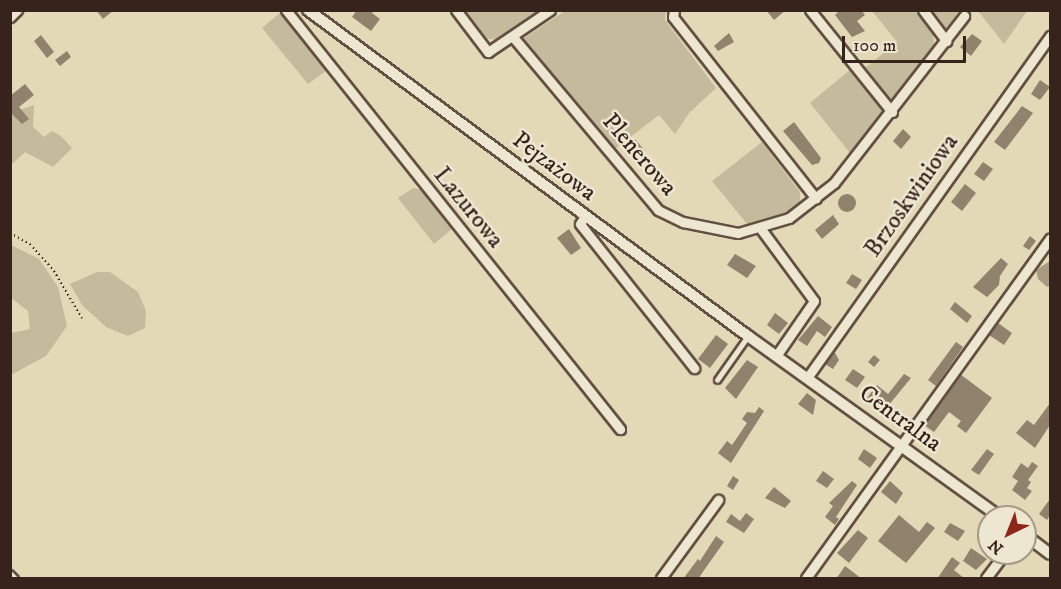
<!DOCTYPE html>
<meta charset="utf-8">
<style>
body{margin:0}
#map{position:relative;width:1061px;height:589px;overflow:hidden;background:#e4d9b7;font-family:"IM FELL DW Pica",serif}
div>[style]{position:absolute}
[style*='--x']{left:calc(var(--x)*1px);top:calc(var(--y)*1px);width:calc(var(--w)*1px);rotate:calc(var(--a)*1deg)}
.green>*{inset:0;background:#c6ba9c}
.water>*{inset:0;background:#a99b82}
.building>*{inset:0;background:#90826c}
.round{border-radius:50%}
.path>*{height:1.5px;margin-top:-0.75px;transform-origin:0;background:repeating-linear-gradient(90deg,#36231b 0 1.5px,transparent 0 4.5px)}
.roads{filter:drop-shadow(2px 0 #625042) drop-shadow(-2px 0 #625042) drop-shadow(0 2px #625042) drop-shadow(0 -2px #625042)}
.service>*{height:4.5px;margin:-2.25px;padding:0 2.25px;transform-origin:2.25px;border-radius:2.25px;background:#ede6d0}
.minor>*{height:9px;margin:-4.5px;padding:0 4.5px;transform-origin:4.5px;border-radius:4.5px;background:#ede6d0}
.tertiary>*{height:10px;margin:-5px;padding:0 5px;transform-origin:5px;border-radius:5px;background:#ede6d0}
span{translate:-50% -50%;white-space:nowrap;text-align:center;line-height:1.15;-webkit-text-stroke:5px #ede6d0;paint-order:stroke}
.street-label{font-size:24px;color:#36231b}
.frame{position:absolute;inset:0;border:12px solid #36231b;pointer-events:none}
.north{position:absolute;left:977px;top:505px;width:60px;height:60px;box-sizing:border-box;background:#ede6d0;border:2px solid #a49888;border-radius:50%;rotate:223deg;font-size:16px;font-weight:700;line-height:24px;text-align:center;color:#36231b}
.north::after{content:'';display:block;margin:auto;width:21px;height:27px;background:#8f2418;clip-path:polygon(50% 0,100% 100%,50% 72%,0 100%)}
.scale{position:absolute;left:842px;top:36px;width:124px;height:27px;box-sizing:border-box;border:3px solid #36231b;border-top:0;padding-left:8px;font-size:18px;line-height:21px;white-space:nowrap;color:#36231b;-webkit-text-stroke:4px #ede6d0;paint-order:stroke}
</style>
<div id="map">
<div class="green">
<div style="clip-path:polygon(463px 11px,539px 11px,496px 40px,485px 38px)"></div>
<div style="clip-path:polygon(565px 11px,666px 11px,665px 20px,716px 88px,689px 113px,675px 134px,659px 115px,615px 149px,521px 40px)"></div>
<div style="clip-path:polygon(872px 11px,915px 11px,933px 33px,934px 44px,895px 98px,889px 98px,865px 68px,897px 42px)"></div>
<div style="clip-path:polygon(928px 11px,959px 11px,944px 31px)"></div>
<div style="clip-path:polygon(978px 11px,1027px 11px,1004px 44px)"></div>
<div style="clip-path:polygon(281px 12px,327px 70px,308px 84px,262px 28px)"></div>
<div style="clip-path:polygon(851px 69px,882px 109px,880px 117px,850px 153px,810px 103px)"></div>
<div style="clip-path:polygon(34px 105px,33px 127px,44px 137px,52px 131px,61px 136px,72px 148px,53px 167px,25px 152px,11px 165px,11px 113px)"></div>
<div style="clip-path:polygon(762px 142px,800px 192px,800px 203px,784px 213px,747px 224px,712px 181px)"></div>
<div style="clip-path:polygon(413px 188px,423px 190px,453px 228px,434px 244px,398px 198px)"></div>
<div style="clip-path:polygon(11px 245px,39px 259px,58px 287px,67px 326px,46px 356px,11px 375px,11px 333px,30px 329px,28px 311px,11px 298px)"></div>
<div style="clip-path:polygon(97px 272px,110px 272px,138px 292px,146px 311px,145px 328px,128px 336px,106px 327px,82px 305px,70px 284px)"></div>
</div>
<div class="water">
<div style="clip-path:polygon(1050px 261px,1050px 286px,1047px 287px,1038px 279px,1036px 270px)"></div>
</div>
<div class="building">
<div style="clip-path:polygon(96px 10px,114px 10px,103px 19px)"></div>
<div style="clip-path:polygon(357px 10px,374px 10px,372px 13px,380px 19px,371px 31px,352px 17px)"></div>
<div style="clip-path:polygon(766px 10px,786px 10px,774px 20px)"></div>
<div style="clip-path:polygon(840px 10px,861px 10px,865px 15px,857px 21px,865px 31px,852px 37px,835px 15px)"></div>
<div style="clip-path:polygon(729px 33px,734px 42px,718px 51px,714px 46px)"></div>
<div style="clip-path:polygon(972px 34px,982px 41px,971px 56px,960px 47px)"></div>
<div style="clip-path:polygon(41px 35px,54px 52px,47px 58px,34px 41px)"></div>
<div style="clip-path:polygon(67px 51px,71px 57px,60px 66px,55px 60px)"></div>
<div style="clip-path:polygon(1040px 80px,1050px 87px,1040px 100px,1031px 94px)"></div>
<div style="clip-path:polygon(25px 84px,34px 95px,19px 107px,29px 119px,22px 124px,10px 112px,10px 96px)"></div>
<div style="clip-path:polygon(1022px 106px,1033px 113px,1005px 150px,994px 142px)"></div>
<div style="clip-path:polygon(794px 122px,821px 158px,819px 163px,812px 165px,783px 131px)"></div>
<div style="clip-path:polygon(903px 129px,911px 137px,901px 149px,893px 141px)"></div>
<div style="clip-path:polygon(635px 139px,645px 151px,637px 158px,627px 146px)"></div>
<div style="clip-path:polygon(983px 162px,993px 169px,984px 181px,974px 174px)"></div>
<div style="clip-path:polygon(965px 184px,976px 193px,962px 211px,951px 202px)"></div>
<div class="round" style="left:838px;top:194px;width:18px;height:18px"></div>
<div style="clip-path:polygon(833px 215px,839px 224px,822px 239px,815px 230px)"></div>
<div style="clip-path:polygon(569px 229px,581px 248px,571px 255px,557px 238px)"></div>
<div style="clip-path:polygon(1030px 236px,1036px 241px,1029px 250px,1023px 246px)"></div>
<div style="clip-path:polygon(735px 254px,756px 266px,747px 278px,727px 265px)"></div>
<div style="clip-path:polygon(1001px 258px,1008px 264px,1000px 276px,999px 285px,987px 297px,973px 287px)"></div>
<div style="clip-path:polygon(852px 274px,862px 280px,856px 289px,846px 283px)"></div>
<div style="clip-path:polygon(955px 302px,972px 316px,967px 323px,950px 309px)"></div>
<div style="clip-path:polygon(775px 313px,788px 323px,779px 334px,767px 325px)"></div>
<div style="clip-path:polygon(818px 316px,832px 327px,825px 337px,817px 331px,807px 346px,798px 340px)"></div>
<div style="clip-path:polygon(998px 323px,1012px 333px,1004px 345px,989px 335px)"></div>
<div style="clip-path:polygon(716px 335px,728px 344px,710px 368px,698px 359px)"></div>
<div style="clip-path:polygon(956px 342px,963px 347px,936px 386px,928px 380px)"></div>
<div style="clip-path:polygon(834px 351px,839px 360px,833px 369px,825px 364px)"></div>
<div style="clip-path:polygon(874px 355px,880px 360px,874px 367px,868px 362px)"></div>
<div style="clip-path:polygon(747px 360px,758px 367px,736px 399px,725px 388px)"></div>
<div style="clip-path:polygon(853px 369px,865px 377px,857px 388px,845px 380px)"></div>
<div style="clip-path:polygon(904px 374px,911px 378px,888px 406px,881px 401px,877px 406px,867px 398px,877px 385px,888px 394px)"></div>
<div style="clip-path:polygon(960px 374px,992px 398px,966px 433px,957px 426px,961px 421px,949px 412px,934px 432px,924px 425px)"></div>
<div style="clip-path:polygon(807px 393px,816px 400px,813px 415px,798px 404px)"></div>
<div style="clip-path:polygon(1050px 403px,1050px 425px,1035px 448px,1016px 433px,1027px 420px,1034px 425px)"></div>
<div style="clip-path:polygon(759px 407px,764px 411px,731px 463px,718px 453px,727px 441px,732px 445px,747px 423px,742px 419px,747px 412px,755px 413px)"></div>
<div style="clip-path:polygon(864px 449px,877px 458px,870px 468px,858px 459px)"></div>
<div style="clip-path:polygon(987px 449px,994px 454px,979px 475px,971px 470px)"></div>
<div style="clip-path:polygon(1032px 462px,1038px 466px,1028px 480px,1031px 482px,1027px 488px,1032px 491px,1025px 500px,1012px 490px,1018px 481px,1012px 477px,1021px 463px,1028px 468px)"></div>
<div style="clip-path:polygon(823px 471px,834px 479px,827px 488px,816px 481px)"></div>
<div style="clip-path:polygon(733px 476px,739px 480px,733px 490px,727px 486px)"></div>
<div style="clip-path:polygon(852px 481px,857px 485px,836px 517px,839px 519px,835px 525px,825px 517px,833px 506px,829px 503px)"></div>
<div style="clip-path:polygon(890px 481px,903px 493px,896px 504px,881px 492px)"></div>
<div style="clip-path:polygon(774px 487px,791px 501px,785px 508px,765px 498px)"></div>
<div style="clip-path:polygon(1050px 499px,1050px 515px,1047px 520px,1039px 514px)"></div>
<div style="clip-path:polygon(746px 513px,754px 519px,744px 533px,726px 522px,731px 514px,740px 521px)"></div>
<div style="clip-path:polygon(899px 515px,919px 532px,927px 522px,935px 528px,906px 563px,878px 541px)"></div>
<div style="clip-path:polygon(950px 523px,965px 531px,958px 541px,944px 532px)"></div>
<div style="clip-path:polygon(858px 530px,868px 538px,849px 563px,837px 553px)"></div>
<div style="clip-path:polygon(716px 536px,724px 542px,707px 566px,698px 579px,683px 579px,698px 559px,700px 561px)"></div>
<div style="clip-path:polygon(971px 548px,987px 559px,976px 570px,963px 561px)"></div>
<div style="clip-path:polygon(952px 557px,960px 563px,954px 570px,965px 579px,937px 579px)"></div>
<div style="clip-path:polygon(845px 566px,862px 579px,836px 579px)"></div>
</div>
<div class="path">
<div style="--x:10;--y:233;--w:23;--a:29"></div>
<div style="--x:30;--y:244;--w:36;--a:48"></div>
<div style="--x:54;--y:271;--w:55;--a:59.2"></div>
</div>
<div class="roads">
<div class="service">
<div style="--x:717;--y:380;--w:54;--a:-54.8"></div>
<div style="--x:10;--y:573;--w:7;--a:45"></div>
</div>
<div class="minor">
<div style="--x:286;--y:10;--w:536;--a:51.44"></div>
<div style="--x:456;--y:10;--w:53;--a:52.7"></div>
<div style="--x:488;--y:52;--w:75;--a:-34.1"></div>
<div style="--x:674;--y:10;--w:7;--a:98"></div>
<div style="--x:673;--y:17;--w:231;--a:51.8"></div>
<div style="--x:810;--y:10;--w:131;--a:51.2"></div>
<div style="--x:923;--y:10;--w:39;--a:53"></div>
<div style="--x:10;--y:17;--w:10;--a:-45"></div>
<div style="--x:513;--y:37;--w:226;--a:50"></div>
<div style="--x:658;--y:210;--w:28;--a:26"></div>
<div style="--x:683;--y:222;--w:56;--a:11.3"></div>
<div style="--x:738;--y:233;--w:53;--a:-16.4"></div>
<div style="--x:789;--y:218;--w:57;--a:-37.9"></div>
<div style="--x:834;--y:183;--w:212;--a:-52.1"></div>
<div style="--x:585;--y:216;--w:9;--a:122"></div>
<div style="--x:580;--y:224;--w:184;--a:51.6"></div>
<div style="--x:761;--y:229;--w:89;--a:53.6"></div>
<div style="--x:814;--y:301;--w:67;--a:124.6"></div>
<div style="--x:807;--y:378;--w:420;--a:-54.6"></div>
<div style="--x:661;--y:578;--w:97;--a:-53.8"></div>
<div style="--x:806;--y:578;--w:418;--a:-54.3"></div>
<div style="--x:986;--y:578;--w:31;--a:-53"></div>
</div>
<div class="tertiary">
<div style="--x:308;--y:10;--w:548;--a:36.54"></div>
<div style="--x:748;--y:336;--w:310;--a:35.7"></div>
<div style="--x:1025;--y:535;--w:31;--a:37"></div>
</div>
</div>
<div class="street-label">
<span style="left:639px;top:155px;rotate:49deg">Plenerowa</span>
<span style="left:554px;top:167px;rotate:37deg">Pejzażowa</span>
<span style="left:912px;top:196px;rotate:-55deg">Brzoskwiniowa</span>
<span style="left:468px;top:208px;rotate:51deg">Lazurowa</span>
<span style="left:900px;top:419px;rotate:36deg">Centralna</span>
</div>
<div class="frame"></div>
<div class="north">N</div>
<div class="scale">100 m</div>
</div>
